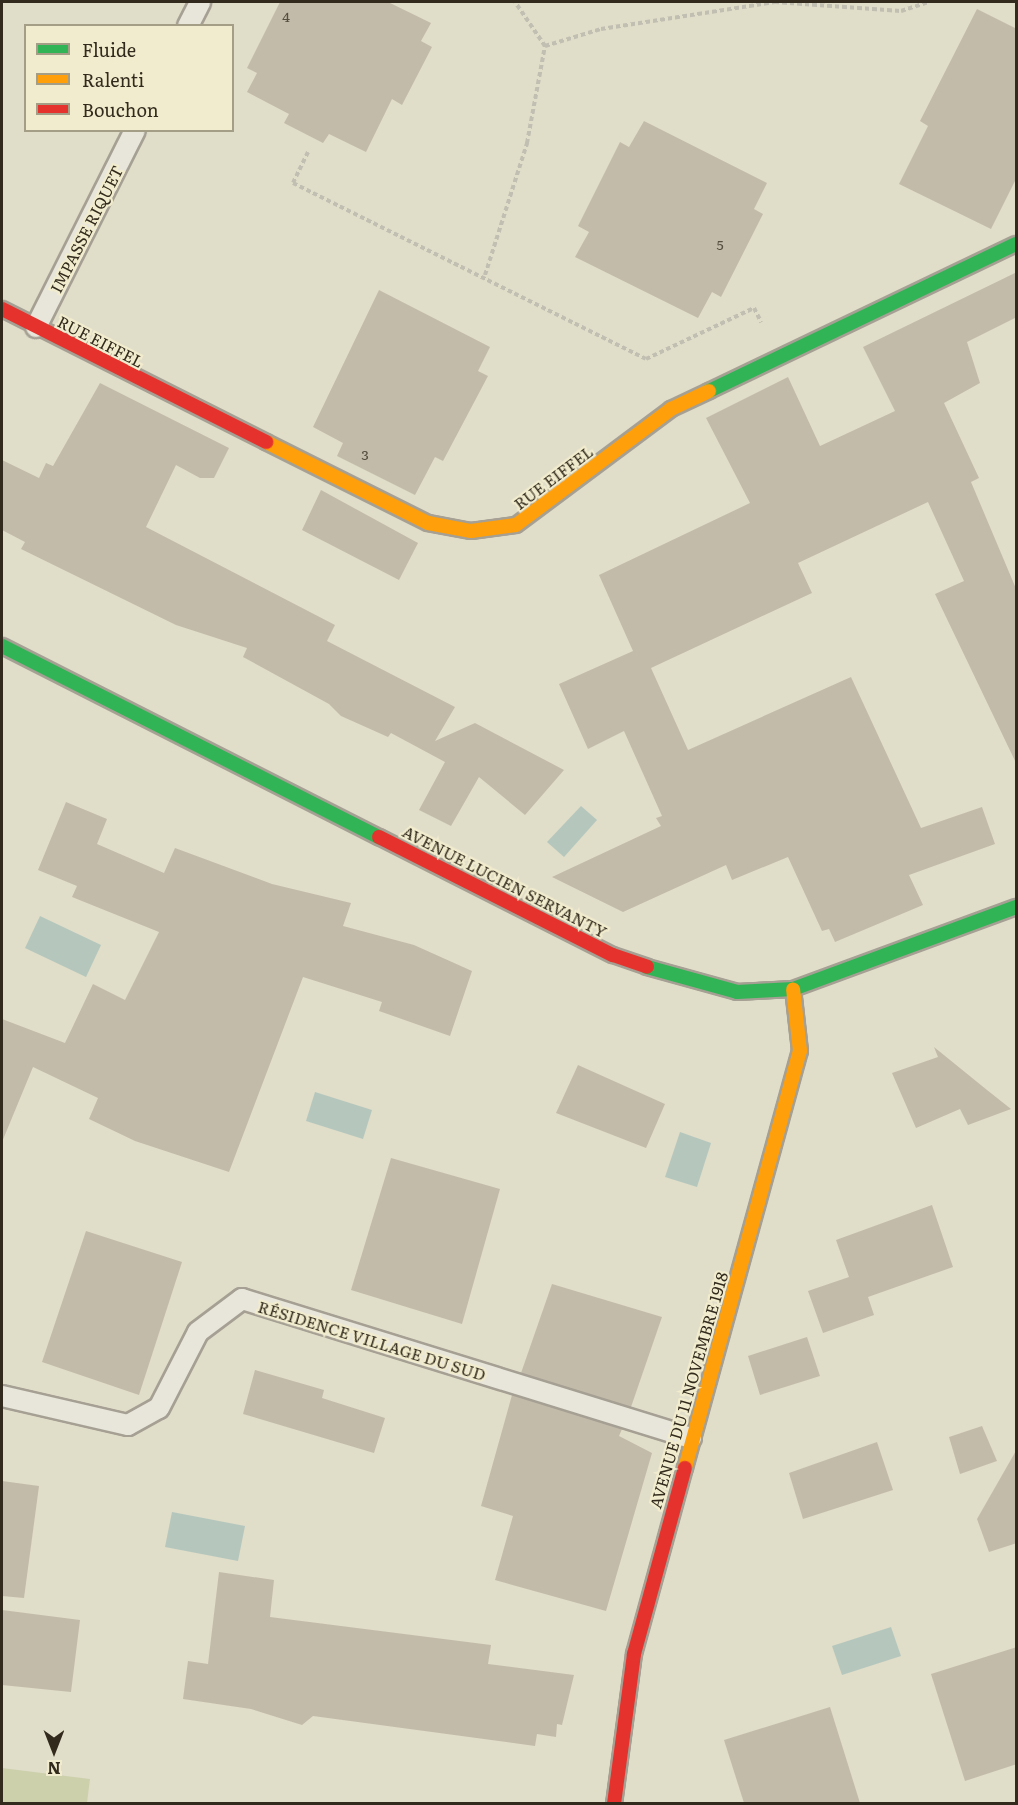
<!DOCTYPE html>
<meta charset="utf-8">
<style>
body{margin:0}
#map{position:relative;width:1018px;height:1805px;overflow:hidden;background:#e0ddc9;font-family:Literata,serif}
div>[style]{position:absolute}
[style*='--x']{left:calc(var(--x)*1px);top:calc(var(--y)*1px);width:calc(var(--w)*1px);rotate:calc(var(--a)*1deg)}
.green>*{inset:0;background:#ccd1ac}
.water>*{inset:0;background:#b5c7bd}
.building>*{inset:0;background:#c3bbaa}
.path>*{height:4px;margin-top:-2px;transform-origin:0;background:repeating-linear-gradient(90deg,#c1beb2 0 4.5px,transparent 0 7.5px)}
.roads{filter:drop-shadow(2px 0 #a5a093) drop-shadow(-2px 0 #a5a093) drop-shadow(0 2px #a5a093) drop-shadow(0 -2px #a5a093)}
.lane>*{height:20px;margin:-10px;padding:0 10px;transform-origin:10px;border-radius:10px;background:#e8e6db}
.fast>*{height:14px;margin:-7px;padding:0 7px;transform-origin:7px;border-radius:7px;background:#30b455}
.slow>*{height:14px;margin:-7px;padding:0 7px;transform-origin:7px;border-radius:7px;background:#ff9f0a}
.jam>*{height:14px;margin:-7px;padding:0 7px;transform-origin:7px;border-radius:7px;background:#e5322d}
span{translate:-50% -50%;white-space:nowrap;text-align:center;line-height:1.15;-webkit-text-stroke:4.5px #f2ecce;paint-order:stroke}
.number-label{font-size:14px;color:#564e40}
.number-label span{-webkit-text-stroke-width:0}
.street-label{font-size:16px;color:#322a1c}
.frame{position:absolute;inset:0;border:3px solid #322a1c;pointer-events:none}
.legend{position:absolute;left:24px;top:24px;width:210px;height:108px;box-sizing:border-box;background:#f2ecce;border:2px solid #a59e87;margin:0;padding:8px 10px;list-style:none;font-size:18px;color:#322a1c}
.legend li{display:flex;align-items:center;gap:12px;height:30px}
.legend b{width:30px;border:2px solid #a59e87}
.north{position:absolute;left:24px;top:1721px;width:60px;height:60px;-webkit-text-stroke:4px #f2ecce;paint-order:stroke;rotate:180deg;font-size:16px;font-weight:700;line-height:24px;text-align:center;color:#322a1c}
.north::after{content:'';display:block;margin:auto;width:21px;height:27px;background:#322a1c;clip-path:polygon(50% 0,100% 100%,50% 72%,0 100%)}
</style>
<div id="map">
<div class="green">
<div style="clip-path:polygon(2px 1768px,90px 1779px,87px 1803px,2px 1803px)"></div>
</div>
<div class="water">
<div style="clip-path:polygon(581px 806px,597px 820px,564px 857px,547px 842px)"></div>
<div style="clip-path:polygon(40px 916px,101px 945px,86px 977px,25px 948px)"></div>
<div style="clip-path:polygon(315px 1092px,372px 1110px,363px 1139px,306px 1121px)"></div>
<div style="clip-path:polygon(680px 1132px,711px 1143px,697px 1187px,665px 1177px)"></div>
<div style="clip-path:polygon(172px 1512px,245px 1526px,238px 1561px,165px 1547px)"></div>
<div style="clip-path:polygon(891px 1627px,901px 1656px,842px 1675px,832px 1646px)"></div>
</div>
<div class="building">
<div style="clip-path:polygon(280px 2px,388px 2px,431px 23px,421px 41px,432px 47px,402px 105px,392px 99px,366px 152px,329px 134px,323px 143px,284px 123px,289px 114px,247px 92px,257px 73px,247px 68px)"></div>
<div style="clip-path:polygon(977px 9px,1017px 29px,1017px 177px,991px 229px,899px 184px,928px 126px,920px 121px)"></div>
<div style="clip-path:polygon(644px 121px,767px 183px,754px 209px,763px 214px,721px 297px,712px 292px,698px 318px,575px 257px,589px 232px,578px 226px,620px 142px,629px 147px)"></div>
<div style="clip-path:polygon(1017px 272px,1017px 317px,967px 342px,980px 383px,944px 403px,979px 478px,971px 482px,1017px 591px,1017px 765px,935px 594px,964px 581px,928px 502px,798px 563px,812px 593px,651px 668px,688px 750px,851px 677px,921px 828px,982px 807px,995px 844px,909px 875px,923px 905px,835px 942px,829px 929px,822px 931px,788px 857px,732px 880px,726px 865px,623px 912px,552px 877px,661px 826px,656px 818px,662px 816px,624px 731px,588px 749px,559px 684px,633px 651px,599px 575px,750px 503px,706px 418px,788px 377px,820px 446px,895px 411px,863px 347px)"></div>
<div style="clip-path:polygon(379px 290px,490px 347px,478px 371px,488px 376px,443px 461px,435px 457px,415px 495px,337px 456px,343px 443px,313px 427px)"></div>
<div style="clip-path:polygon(100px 383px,229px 448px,214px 478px,200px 478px,176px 465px,146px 527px,335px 625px,327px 641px,455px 707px,435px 741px,475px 723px,564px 770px,525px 815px,479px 777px,451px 826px,419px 810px,445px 762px,391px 733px,388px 737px,341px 716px,329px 704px,243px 657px,247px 648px,176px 625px,21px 549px,25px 542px,2px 530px,2px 460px,39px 478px,46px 463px,53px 466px)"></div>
<div style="clip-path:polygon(321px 490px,418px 543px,399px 580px,302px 530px)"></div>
<div style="clip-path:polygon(66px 802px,107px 819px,97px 844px,164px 873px,175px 848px,272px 884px,351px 903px,343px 926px,414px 945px,472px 971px,450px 1036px,379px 1011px,382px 1002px,303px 977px,229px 1172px,135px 1141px,89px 1119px,98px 1098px,33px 1067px,2px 1142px,2px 1019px,65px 1043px,93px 984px,125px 1000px,159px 932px,72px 897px,77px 886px,38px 870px)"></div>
<div style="clip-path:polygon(934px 1047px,987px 1090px,1011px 1109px,968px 1125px,960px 1109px,916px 1128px,892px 1073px,938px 1057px)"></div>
<div style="clip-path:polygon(578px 1065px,665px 1104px,646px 1148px,556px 1113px)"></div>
<div style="clip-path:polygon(391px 1158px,500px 1189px,462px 1324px,351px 1290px)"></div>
<div style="clip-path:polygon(932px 1205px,953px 1267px,868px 1297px,874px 1315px,823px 1333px,808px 1291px,849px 1277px,836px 1240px)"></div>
<div style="clip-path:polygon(86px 1231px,182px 1262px,139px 1395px,42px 1362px)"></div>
<div style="clip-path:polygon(552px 1284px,662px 1317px,631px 1407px,521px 1373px)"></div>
<div style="clip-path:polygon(807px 1337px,820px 1376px,760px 1395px,748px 1356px)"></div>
<div style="clip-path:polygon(255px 1370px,324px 1390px,322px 1398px,385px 1418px,374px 1453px,243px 1414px)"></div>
<div style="clip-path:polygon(512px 1395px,622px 1429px,619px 1436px,652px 1453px,606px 1611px,495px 1580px,513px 1516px,481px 1506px)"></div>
<div style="clip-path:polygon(982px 1426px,997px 1461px,960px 1474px,949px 1437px)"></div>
<div style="clip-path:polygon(877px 1442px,893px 1490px,803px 1519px,789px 1473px)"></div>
<div style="clip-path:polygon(1017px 1449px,1017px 1543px,989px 1552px,977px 1519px)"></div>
<div style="clip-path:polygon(2px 1481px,39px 1486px,24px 1598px,2px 1596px)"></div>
<div style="clip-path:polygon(219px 1572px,274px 1580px,270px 1617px,491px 1645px,488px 1664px,574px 1675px,562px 1725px,557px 1724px,556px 1737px,537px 1734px,535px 1746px,313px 1716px,302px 1725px,251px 1709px,183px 1699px,188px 1661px,208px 1664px)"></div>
<div style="clip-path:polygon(2px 1610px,80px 1620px,71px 1692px,2px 1685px)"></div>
<div style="clip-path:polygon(1017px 1647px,1017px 1764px,965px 1781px,931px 1674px)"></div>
<div style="clip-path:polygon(830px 1707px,860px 1803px,744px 1803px,724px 1740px)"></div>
</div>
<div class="path">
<div style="--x:545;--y:46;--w:59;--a:-16.9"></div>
<div style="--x:601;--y:29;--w:176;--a:-8.8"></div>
<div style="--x:775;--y:2;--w:126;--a:4.1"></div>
<div style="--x:901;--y:11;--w:28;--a:-18"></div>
<div style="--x:308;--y:152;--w:34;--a:116"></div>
<div style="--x:293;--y:183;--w:394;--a:26.5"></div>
<div style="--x:646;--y:359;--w:119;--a:-25.3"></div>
<div style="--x:754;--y:308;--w:16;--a:63"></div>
<div style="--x:485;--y:275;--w:139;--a:-72.3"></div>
<div style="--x:527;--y:143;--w:99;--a:-79.5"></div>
<div style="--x:545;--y:46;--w:53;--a:-124.3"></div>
</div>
<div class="roads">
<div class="lane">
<div style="--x:188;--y:26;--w:27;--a:-63"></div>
<div style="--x:36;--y:327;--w:220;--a:-63.3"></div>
<div style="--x:2;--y:1396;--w:129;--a:13"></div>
<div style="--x:128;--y:1425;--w:35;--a:-29"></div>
<div style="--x:159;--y:1408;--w:85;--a:-62.8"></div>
<div style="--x:198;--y:1332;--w:55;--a:-36.9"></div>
<div style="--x:242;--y:1299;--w:470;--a:17.2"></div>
</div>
<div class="fast">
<div style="--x:709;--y:391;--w:340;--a:-25.6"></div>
<div style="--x:2;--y:646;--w:423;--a:26.9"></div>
<div style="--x:647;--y:967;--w:93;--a:15.5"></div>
<div style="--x:737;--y:992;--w:56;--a:-3.1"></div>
<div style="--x:793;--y:989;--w:238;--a:-20.2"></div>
</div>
<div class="slow">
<div style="--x:266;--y:442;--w:181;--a:26.6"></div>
<div style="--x:428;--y:523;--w:44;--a:10.5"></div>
<div style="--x:471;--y:531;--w:45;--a:-7.6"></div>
<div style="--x:516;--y:525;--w:194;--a:-36.8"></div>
<div style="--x:671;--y:409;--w:42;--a:-25.3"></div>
<div style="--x:685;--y:1468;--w:433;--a:-74.6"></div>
<div style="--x:800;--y:1051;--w:62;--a:-96.4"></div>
</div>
<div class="jam">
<div style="--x:2;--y:309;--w:296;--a:26.7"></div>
<div style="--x:379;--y:837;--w:262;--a:26.8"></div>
<div style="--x:613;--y:955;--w:36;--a:19"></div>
<div style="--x:614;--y:1804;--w:151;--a:-82.4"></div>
<div style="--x:634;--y:1654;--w:193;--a:-74.7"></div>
</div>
</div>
<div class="number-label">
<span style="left:286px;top:16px">4</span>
<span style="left:720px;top:244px">5</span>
<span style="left:365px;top:454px">3</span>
</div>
<div class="street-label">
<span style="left:86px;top:229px;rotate:-63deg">IMPASSE RIQUET</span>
<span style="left:101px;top:341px;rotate:27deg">RUE EIFFEL</span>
<span style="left:553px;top:477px;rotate:-37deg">RUE EIFFEL</span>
<span style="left:505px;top:881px;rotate:27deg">AVENUE LUCIEN SERVANTY</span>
<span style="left:372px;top:1340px;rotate:17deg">RÉSIDENCE VILLAGE DU SUD</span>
<span style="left:688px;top:1390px;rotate:-74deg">AVENUE DU 11 NOVEMBRE 1918</span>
</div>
<div class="frame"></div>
<ul class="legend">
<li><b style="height:8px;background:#30b455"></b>Fluide</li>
<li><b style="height:8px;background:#ff9f0a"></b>Ralenti</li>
<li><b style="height:8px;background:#e5322d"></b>Bouchon</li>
</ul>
<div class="north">N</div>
</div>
